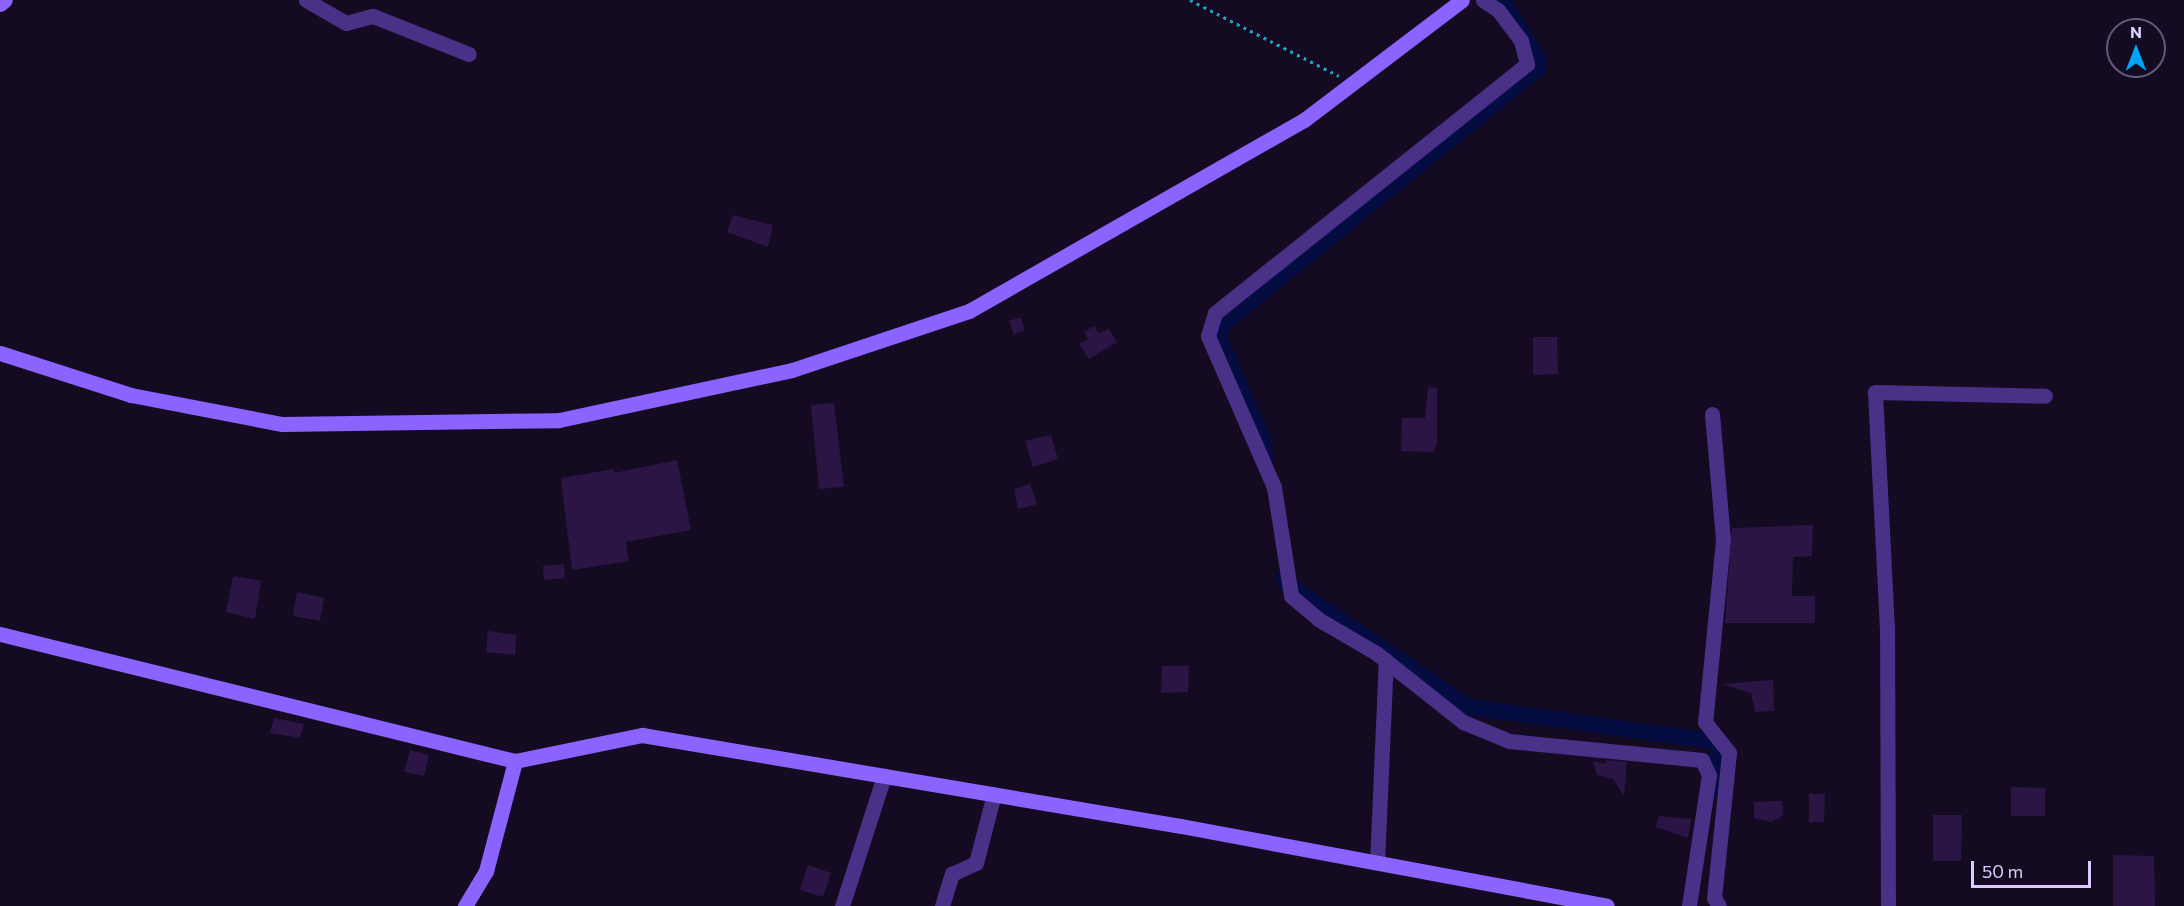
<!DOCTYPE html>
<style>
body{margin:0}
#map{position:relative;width:2184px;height:906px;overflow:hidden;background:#140b22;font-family:Commissioner,sans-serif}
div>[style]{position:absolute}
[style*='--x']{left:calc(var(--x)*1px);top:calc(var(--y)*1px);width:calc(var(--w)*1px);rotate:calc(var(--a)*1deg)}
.canal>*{height:16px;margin:-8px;padding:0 8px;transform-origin:8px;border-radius:8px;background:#040c42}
.building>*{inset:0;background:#2a1545}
.path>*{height:3px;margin-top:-1.5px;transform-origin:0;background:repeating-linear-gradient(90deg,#21a3be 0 3px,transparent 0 7.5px)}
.street>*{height:15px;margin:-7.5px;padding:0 7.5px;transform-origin:7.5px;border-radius:7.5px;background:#483186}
.secondary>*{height:15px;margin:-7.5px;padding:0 7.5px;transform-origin:7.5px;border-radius:7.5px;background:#8b63ff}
span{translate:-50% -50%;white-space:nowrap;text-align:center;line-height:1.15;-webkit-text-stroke:6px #140b22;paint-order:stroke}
.north{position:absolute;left:2106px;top:18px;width:60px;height:60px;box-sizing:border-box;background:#140b22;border:2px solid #64587a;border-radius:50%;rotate:0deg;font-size:16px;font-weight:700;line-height:24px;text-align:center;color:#dcf}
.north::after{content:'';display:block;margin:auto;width:21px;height:27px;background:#00a5f7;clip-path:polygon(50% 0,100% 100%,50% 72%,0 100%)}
.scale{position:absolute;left:1971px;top:861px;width:120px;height:27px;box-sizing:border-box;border:3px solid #dcf;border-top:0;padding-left:8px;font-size:18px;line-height:21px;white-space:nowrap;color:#dcf;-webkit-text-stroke:4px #140b22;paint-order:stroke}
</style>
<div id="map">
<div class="canal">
<div style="--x:1266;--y:462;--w:24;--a:-99"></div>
<div style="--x:1262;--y:438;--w:108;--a:-113"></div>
<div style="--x:1220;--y:339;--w:13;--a:-86"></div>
<div style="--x:1221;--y:326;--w:409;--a:-39.1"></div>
<div style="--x:1539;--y:68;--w:12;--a:-99"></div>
<div style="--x:1537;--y:56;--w:66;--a:-122"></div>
<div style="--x:1284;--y:576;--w:6;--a:81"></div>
<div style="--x:1285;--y:582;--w:222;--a:34.2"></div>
<div style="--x:1469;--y:707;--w:252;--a:8"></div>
<div style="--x:1719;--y:742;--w:49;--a:98.1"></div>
</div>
<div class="building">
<div style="clip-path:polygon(733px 215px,773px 225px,768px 247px,727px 232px)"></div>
<div style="clip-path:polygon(1021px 317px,1025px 330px,1014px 335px,1009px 321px)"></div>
<div style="clip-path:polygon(1094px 326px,1099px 333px,1109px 329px,1117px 342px,1089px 359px,1079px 344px,1088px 339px,1084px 332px)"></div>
<div style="clip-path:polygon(1533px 337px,1557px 337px,1558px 374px,1533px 375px)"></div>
<div style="clip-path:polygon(1428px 387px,1437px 388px,1437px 445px,1433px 452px,1401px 451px,1402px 418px,1425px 418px)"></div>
<div style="clip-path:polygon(834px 403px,844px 487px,819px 489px,811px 405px)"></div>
<div style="clip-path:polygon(1051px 435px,1058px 459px,1033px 467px,1025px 441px)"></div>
<div style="clip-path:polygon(677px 460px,691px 530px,626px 542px,629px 561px,572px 570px,561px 478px,614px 469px,614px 473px)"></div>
<div style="clip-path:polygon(1030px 484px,1037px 504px,1018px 509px,1014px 489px)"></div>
<div style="clip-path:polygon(1813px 525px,1812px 556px,1793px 557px,1792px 596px,1815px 596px,1815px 623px,1725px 623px,1732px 528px)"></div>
<div style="clip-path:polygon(564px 564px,565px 578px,544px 580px,543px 566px)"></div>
<div style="clip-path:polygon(233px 576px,261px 581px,255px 619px,226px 612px)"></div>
<div style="clip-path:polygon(297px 592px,324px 598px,320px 621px,293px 616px)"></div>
<div style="clip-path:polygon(488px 631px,516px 635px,515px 655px,486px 652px)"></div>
<div style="clip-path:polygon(1162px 666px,1189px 666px,1188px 692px,1161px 693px)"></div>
<div style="clip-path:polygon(1773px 680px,1774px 711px,1755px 712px,1751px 693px,1722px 684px)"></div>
<div style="clip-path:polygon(274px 718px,304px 724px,300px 738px,270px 733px)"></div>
<div style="clip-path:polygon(410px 750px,429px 755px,424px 776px,404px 772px)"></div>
<div style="clip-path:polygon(1606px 760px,1627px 762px,1624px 796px,1613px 779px,1597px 775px,1593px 761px,1605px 764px)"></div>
<div style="clip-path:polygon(2011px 787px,2045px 788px,2045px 816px,2011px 816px)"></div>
<div style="clip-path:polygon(1809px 794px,1825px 794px,1824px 822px,1809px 822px)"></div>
<div style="clip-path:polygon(1782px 801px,1783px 816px,1771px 822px,1754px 818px,1754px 802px)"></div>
<div style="clip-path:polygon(1933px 815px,1962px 815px,1961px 861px,1933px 861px)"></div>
<div style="clip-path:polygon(1659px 816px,1691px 819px,1688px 838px,1656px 827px)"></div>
<div style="clip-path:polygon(2113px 855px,2154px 856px,2155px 906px,2113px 906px)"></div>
<div style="clip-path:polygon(808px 865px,831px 873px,823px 897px,800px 890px)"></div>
</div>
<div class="path">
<div style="--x:1190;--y:0;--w:167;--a:27"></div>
</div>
<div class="street">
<div style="--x:306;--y:0;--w:46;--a:29.9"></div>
<div style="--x:346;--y:23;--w:28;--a:-15"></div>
<div style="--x:373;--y:16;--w:103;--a:21.6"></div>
<div style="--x:1483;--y:0;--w:18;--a:34"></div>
<div style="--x:1498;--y:10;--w:39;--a:53"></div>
<div style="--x:1521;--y:41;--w:24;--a:75"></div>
<div style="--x:1527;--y:64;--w:399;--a:141.4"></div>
<div style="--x:1215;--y:313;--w:24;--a:107"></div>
<div style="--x:1208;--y:336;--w:165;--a:66.4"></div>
<div style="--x:1274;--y:487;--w:110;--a:81.1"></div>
<div style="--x:1291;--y:596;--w:35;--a:40"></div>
<div style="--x:1318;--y:619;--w:67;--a:30.4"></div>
<div style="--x:1376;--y:653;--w:111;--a:38.4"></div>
<div style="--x:1463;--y:722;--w:50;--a:22.4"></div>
<div style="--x:1509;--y:741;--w:194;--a:5.6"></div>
<div style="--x:1702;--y:760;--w:17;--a:65"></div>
<div style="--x:1709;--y:775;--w:133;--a:98.7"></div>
<div style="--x:1712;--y:414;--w:126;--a:85"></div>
<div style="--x:1723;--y:540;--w:183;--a:95.6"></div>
<div style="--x:1705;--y:722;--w:39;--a:52"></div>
<div style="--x:1729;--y:753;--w:146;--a:95.9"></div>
<div style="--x:1714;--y:898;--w:9;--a:58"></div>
<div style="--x:1377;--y:863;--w:203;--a:-87.5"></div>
<div style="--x:842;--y:906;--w:137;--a:-72.1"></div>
<div style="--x:942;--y:906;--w:34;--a:-73"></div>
<div style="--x:952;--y:874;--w:26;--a:-25"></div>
<div style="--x:976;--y:863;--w:71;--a:-75.4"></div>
<div style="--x:1888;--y:906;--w:277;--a:-90.2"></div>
<div style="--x:1887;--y:629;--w:237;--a:-92.9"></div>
<div style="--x:1875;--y:392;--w:170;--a:1.3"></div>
</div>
<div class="secondary">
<div style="--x:0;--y:4;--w:6;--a:-39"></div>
<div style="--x:0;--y:353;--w:138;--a:17.8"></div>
<div style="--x:131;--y:395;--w:154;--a:10.9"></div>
<div style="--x:282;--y:424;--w:277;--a:-0.8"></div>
<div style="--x:559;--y:420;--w:238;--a:-12.1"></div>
<div style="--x:792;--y:370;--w:187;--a:-18.4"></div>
<div style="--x:969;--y:311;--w:386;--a:-29.7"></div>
<div style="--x:1304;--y:120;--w:198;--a:-37.2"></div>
<div style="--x:0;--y:634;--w:530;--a:13.85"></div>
<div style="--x:515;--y:761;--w:130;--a:-11.6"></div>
<div style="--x:642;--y:735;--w:547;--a:9.58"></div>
<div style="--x:1181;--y:826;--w:433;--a:10.6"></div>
<div style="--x:465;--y:906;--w:41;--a:-59"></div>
<div style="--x:486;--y:871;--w:114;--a:-75.2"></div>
</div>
<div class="north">N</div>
<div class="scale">50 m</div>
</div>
